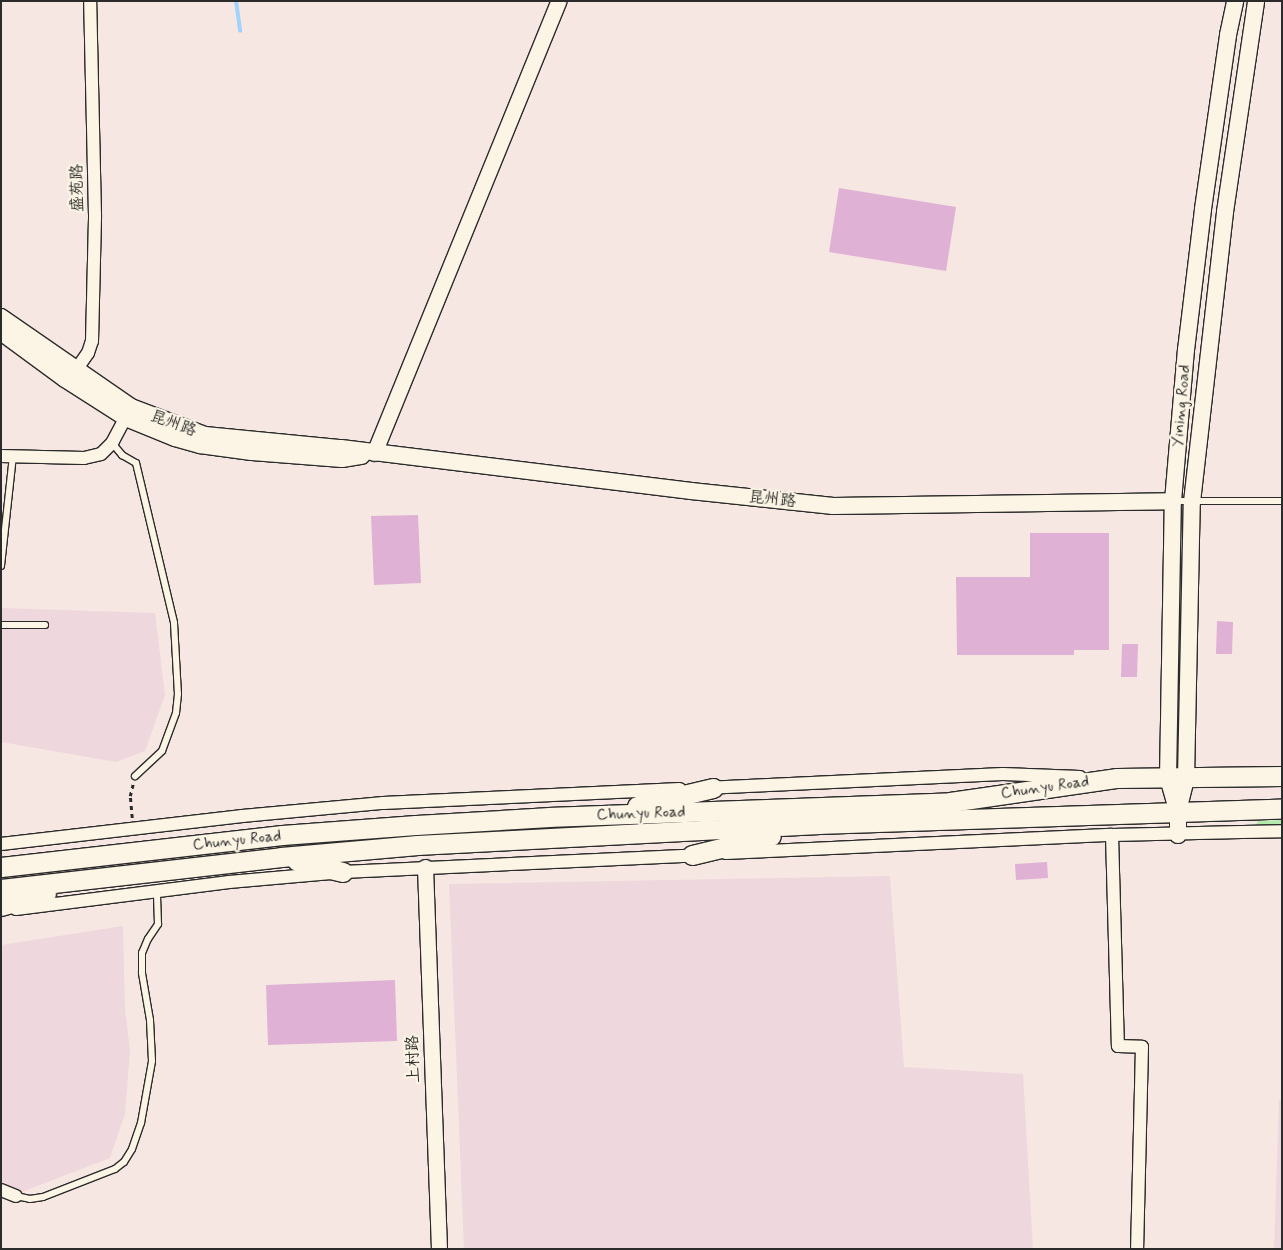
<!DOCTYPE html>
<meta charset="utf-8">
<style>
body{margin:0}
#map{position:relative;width:1283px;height:1250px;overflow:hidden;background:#f6e7e2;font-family:Mynerve,"LXGW WenKai TC",sans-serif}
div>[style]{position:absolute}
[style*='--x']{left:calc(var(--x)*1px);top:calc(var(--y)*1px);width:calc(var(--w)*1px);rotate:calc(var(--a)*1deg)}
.built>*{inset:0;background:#efd7de}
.green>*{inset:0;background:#b4e9ac}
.stream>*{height:4px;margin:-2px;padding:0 2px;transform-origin:2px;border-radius:2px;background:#a1d3fe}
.building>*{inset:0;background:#dfb1d5}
.path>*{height:2.5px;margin-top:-1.25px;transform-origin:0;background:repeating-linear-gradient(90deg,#2b2b2b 0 4px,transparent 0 8px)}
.roads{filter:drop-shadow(1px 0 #2b2b2b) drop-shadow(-1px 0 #2b2b2b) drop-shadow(0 1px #2b2b2b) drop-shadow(0 -1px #2b2b2b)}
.service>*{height:6px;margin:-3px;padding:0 3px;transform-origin:3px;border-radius:3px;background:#fcf5e5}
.minor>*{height:12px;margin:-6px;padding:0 6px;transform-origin:6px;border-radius:6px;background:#fcf5e5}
.tertiary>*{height:15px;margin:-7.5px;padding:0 7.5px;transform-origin:7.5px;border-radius:7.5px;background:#fcf5e5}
.secondary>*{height:16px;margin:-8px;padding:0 8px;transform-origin:8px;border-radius:8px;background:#fcf5e5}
.primary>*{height:19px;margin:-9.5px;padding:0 9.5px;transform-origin:9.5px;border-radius:9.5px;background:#fcf5e5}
span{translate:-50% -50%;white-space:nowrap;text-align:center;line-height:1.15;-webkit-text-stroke:4.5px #fcf5e5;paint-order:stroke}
.street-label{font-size:16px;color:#2b2b2b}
.frame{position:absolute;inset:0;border:2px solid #2b2b2b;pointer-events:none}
</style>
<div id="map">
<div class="built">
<div style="clip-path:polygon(1px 608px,155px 613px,165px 695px,145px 751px,116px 762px,1px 742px)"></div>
<div style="clip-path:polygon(890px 876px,904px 1067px,1023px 1074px,1033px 1249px,464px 1249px,449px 884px)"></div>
<div style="clip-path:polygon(123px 926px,125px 1007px,130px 1052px,125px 1114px,110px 1158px,19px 1193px,1px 1186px,1px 945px)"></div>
<div style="clip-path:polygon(1279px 1100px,1282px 1100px,1282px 1249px,1274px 1249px)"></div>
</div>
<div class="green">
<div style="clip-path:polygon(1282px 820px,1282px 828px,1255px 827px,1258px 821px)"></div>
</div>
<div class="stream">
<div style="--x:236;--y:1;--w:30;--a:82"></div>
</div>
<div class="building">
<div style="clip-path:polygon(839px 188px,956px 207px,946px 271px,829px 252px)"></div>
<div style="clip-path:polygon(418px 515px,421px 583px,374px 585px,371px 516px)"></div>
<div style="clip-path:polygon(1030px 533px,1109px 533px,1109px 650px,1074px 650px,1074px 655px,957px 655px,956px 577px,1030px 577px)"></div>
<div style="clip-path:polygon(1217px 621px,1233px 622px,1232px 654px,1216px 654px)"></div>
<div style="clip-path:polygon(1122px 644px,1138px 644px,1137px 677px,1121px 677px)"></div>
<div style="clip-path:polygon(1047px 862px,1048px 878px,1016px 880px,1015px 864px)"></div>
<div style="clip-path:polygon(395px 980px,397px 1041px,268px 1045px,266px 985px)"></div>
</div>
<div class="path">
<div style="--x:132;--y:818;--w:22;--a:-95"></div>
<div style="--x:130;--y:796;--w:12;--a:-76"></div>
</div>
<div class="roads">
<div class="service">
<div style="--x:112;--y:443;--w:16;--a:50"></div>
<div style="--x:122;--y:455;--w:16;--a:30"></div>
<div style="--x:136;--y:463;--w:164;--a:76.6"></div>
<div style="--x:174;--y:623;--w:71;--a:86.8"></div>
<div style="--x:178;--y:694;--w:19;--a:96"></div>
<div style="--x:176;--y:713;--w:40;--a:110.2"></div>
<div style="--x:162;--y:751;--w:37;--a:137"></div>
<div style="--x:1175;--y:501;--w:107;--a:0"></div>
<div style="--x:1;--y:566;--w:111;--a:-83.8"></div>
<div style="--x:1;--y:625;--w:44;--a:0"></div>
<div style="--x:16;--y:1196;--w:14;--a:12"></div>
<div style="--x:30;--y:1199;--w:13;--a:-9"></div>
<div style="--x:43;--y:1197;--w:77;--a:-21.3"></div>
<div style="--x:115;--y:1169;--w:11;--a:-38"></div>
<div style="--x:124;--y:1162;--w:15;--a:-58"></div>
<div style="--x:132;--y:1149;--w:28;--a:-71"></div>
<div style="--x:141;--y:1123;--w:63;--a:-79.9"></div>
<div style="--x:152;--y:1061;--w:41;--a:-92.8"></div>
<div style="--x:150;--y:1020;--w:48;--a:-99.7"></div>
<div style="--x:142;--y:973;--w:20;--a:-90"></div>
<div style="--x:142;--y:953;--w:15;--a:-67"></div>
<div style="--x:148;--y:939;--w:18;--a:-56"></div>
<div style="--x:158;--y:924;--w:32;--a:-92"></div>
</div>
<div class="minor">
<div style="--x:76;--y:370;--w:21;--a:-55"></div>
<div style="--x:88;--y:353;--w:13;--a:-72"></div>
<div style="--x:92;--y:341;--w:126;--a:-88.6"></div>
<div style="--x:95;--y:215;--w:214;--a:-91.3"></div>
<div style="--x:1;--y:456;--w:83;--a:1.4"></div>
<div style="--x:84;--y:458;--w:17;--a:-13"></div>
<div style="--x:101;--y:454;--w:16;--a:-45"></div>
<div style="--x:112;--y:443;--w:36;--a:-62"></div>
<div style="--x:705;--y:788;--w:298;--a:-2.7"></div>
<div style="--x:1003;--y:774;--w:77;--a:2.2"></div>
<div style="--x:1112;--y:835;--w:211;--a:88.4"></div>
<div style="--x:1118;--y:1046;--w:24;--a:2"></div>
<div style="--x:1142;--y:1047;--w:202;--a:91.4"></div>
<div style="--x:1;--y:844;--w:243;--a:-6.6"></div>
<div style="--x:242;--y:816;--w:142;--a:-5.3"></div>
<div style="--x:383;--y:803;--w:297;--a:-2.7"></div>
<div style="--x:726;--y:853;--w:386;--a:-2.7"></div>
<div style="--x:1112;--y:835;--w:170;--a:-1.3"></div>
<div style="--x:16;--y:909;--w:215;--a:-7.2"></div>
<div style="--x:229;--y:882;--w:114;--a:-5"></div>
<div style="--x:343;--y:872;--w:356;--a:-2.7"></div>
<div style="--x:1;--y:1190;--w:16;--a:22"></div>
</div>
<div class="tertiary">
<div style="--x:374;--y:453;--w:488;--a:-67.8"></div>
<div style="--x:425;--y:867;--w:382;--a:87.9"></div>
</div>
<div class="secondary">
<div style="--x:1;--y:317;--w:158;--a:34.7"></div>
<div style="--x:131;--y:407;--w:79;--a:20.7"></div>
<div style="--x:205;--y:435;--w:137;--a:5.5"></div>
<div style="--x:341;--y:448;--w:353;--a:7"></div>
<div style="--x:691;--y:491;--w:143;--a:6"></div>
<div style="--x:833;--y:506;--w:340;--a:-0.8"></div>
<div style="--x:1;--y:332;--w:79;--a:36.3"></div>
<div style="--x:65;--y:379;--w:72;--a:32.6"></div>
<div style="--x:126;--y:418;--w:53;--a:22.2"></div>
<div style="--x:175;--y:438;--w:26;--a:16"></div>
<div style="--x:200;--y:445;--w:52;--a:7.7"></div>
<div style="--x:252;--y:452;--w:90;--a:4.4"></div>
<div style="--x:342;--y:459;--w:20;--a:-9"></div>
<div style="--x:1178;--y:811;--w:34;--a:-76"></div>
<div style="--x:1186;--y:778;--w:276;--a:-88.8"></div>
<div style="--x:1192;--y:502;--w:292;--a:-83.5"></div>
<div style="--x:1225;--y:212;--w:213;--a:-81.6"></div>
<div style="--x:1178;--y:835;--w:22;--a:-90"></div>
<div style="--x:1178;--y:813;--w:36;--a:-106"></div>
<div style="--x:1168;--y:778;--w:277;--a:-89"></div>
<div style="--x:1173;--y:501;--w:152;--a:-85.1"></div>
<div style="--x:1186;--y:350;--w:142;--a:-83.1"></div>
<div style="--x:1203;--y:209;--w:176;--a:-81.8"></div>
<div style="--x:1228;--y:35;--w:35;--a:-78"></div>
</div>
<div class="primary">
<div style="--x:637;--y:806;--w:78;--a:-13.3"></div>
<div style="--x:692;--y:855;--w:81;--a:-13.5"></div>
<div style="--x:297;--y:861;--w:47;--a:13.4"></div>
<div style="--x:1;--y:867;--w:283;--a:-6.5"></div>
<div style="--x:282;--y:835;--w:134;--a:-4.3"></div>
<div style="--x:416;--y:825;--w:134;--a:-3.4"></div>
<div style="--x:550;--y:817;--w:400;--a:-2.1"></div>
<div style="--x:950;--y:802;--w:169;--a:-8.2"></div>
<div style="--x:1117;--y:778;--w:165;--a:-0.7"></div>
<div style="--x:1;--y:889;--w:282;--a:-6.5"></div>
<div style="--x:281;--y:857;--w:137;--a:-5"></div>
<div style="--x:417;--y:845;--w:403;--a:-3"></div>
<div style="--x:819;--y:824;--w:463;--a:-1.9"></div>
<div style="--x:1;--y:906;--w:47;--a:-16.1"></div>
</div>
</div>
<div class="street-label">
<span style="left:78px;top:188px;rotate:-91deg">盛苑路</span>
<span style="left:1182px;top:406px;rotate:-85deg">Yining Road</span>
<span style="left:173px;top:424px;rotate:20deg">昆州路</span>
<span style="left:772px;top:500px;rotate:6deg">昆州路</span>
<span style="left:1045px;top:788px;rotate:-8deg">Chunyu Road</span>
<span style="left:641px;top:814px;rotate:-2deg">Chunyu Road</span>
<span style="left:237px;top:841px;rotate:-6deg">Chunyu Road</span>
<span style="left:414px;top:1059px;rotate:-92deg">上村路</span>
</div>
<div class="frame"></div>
</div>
